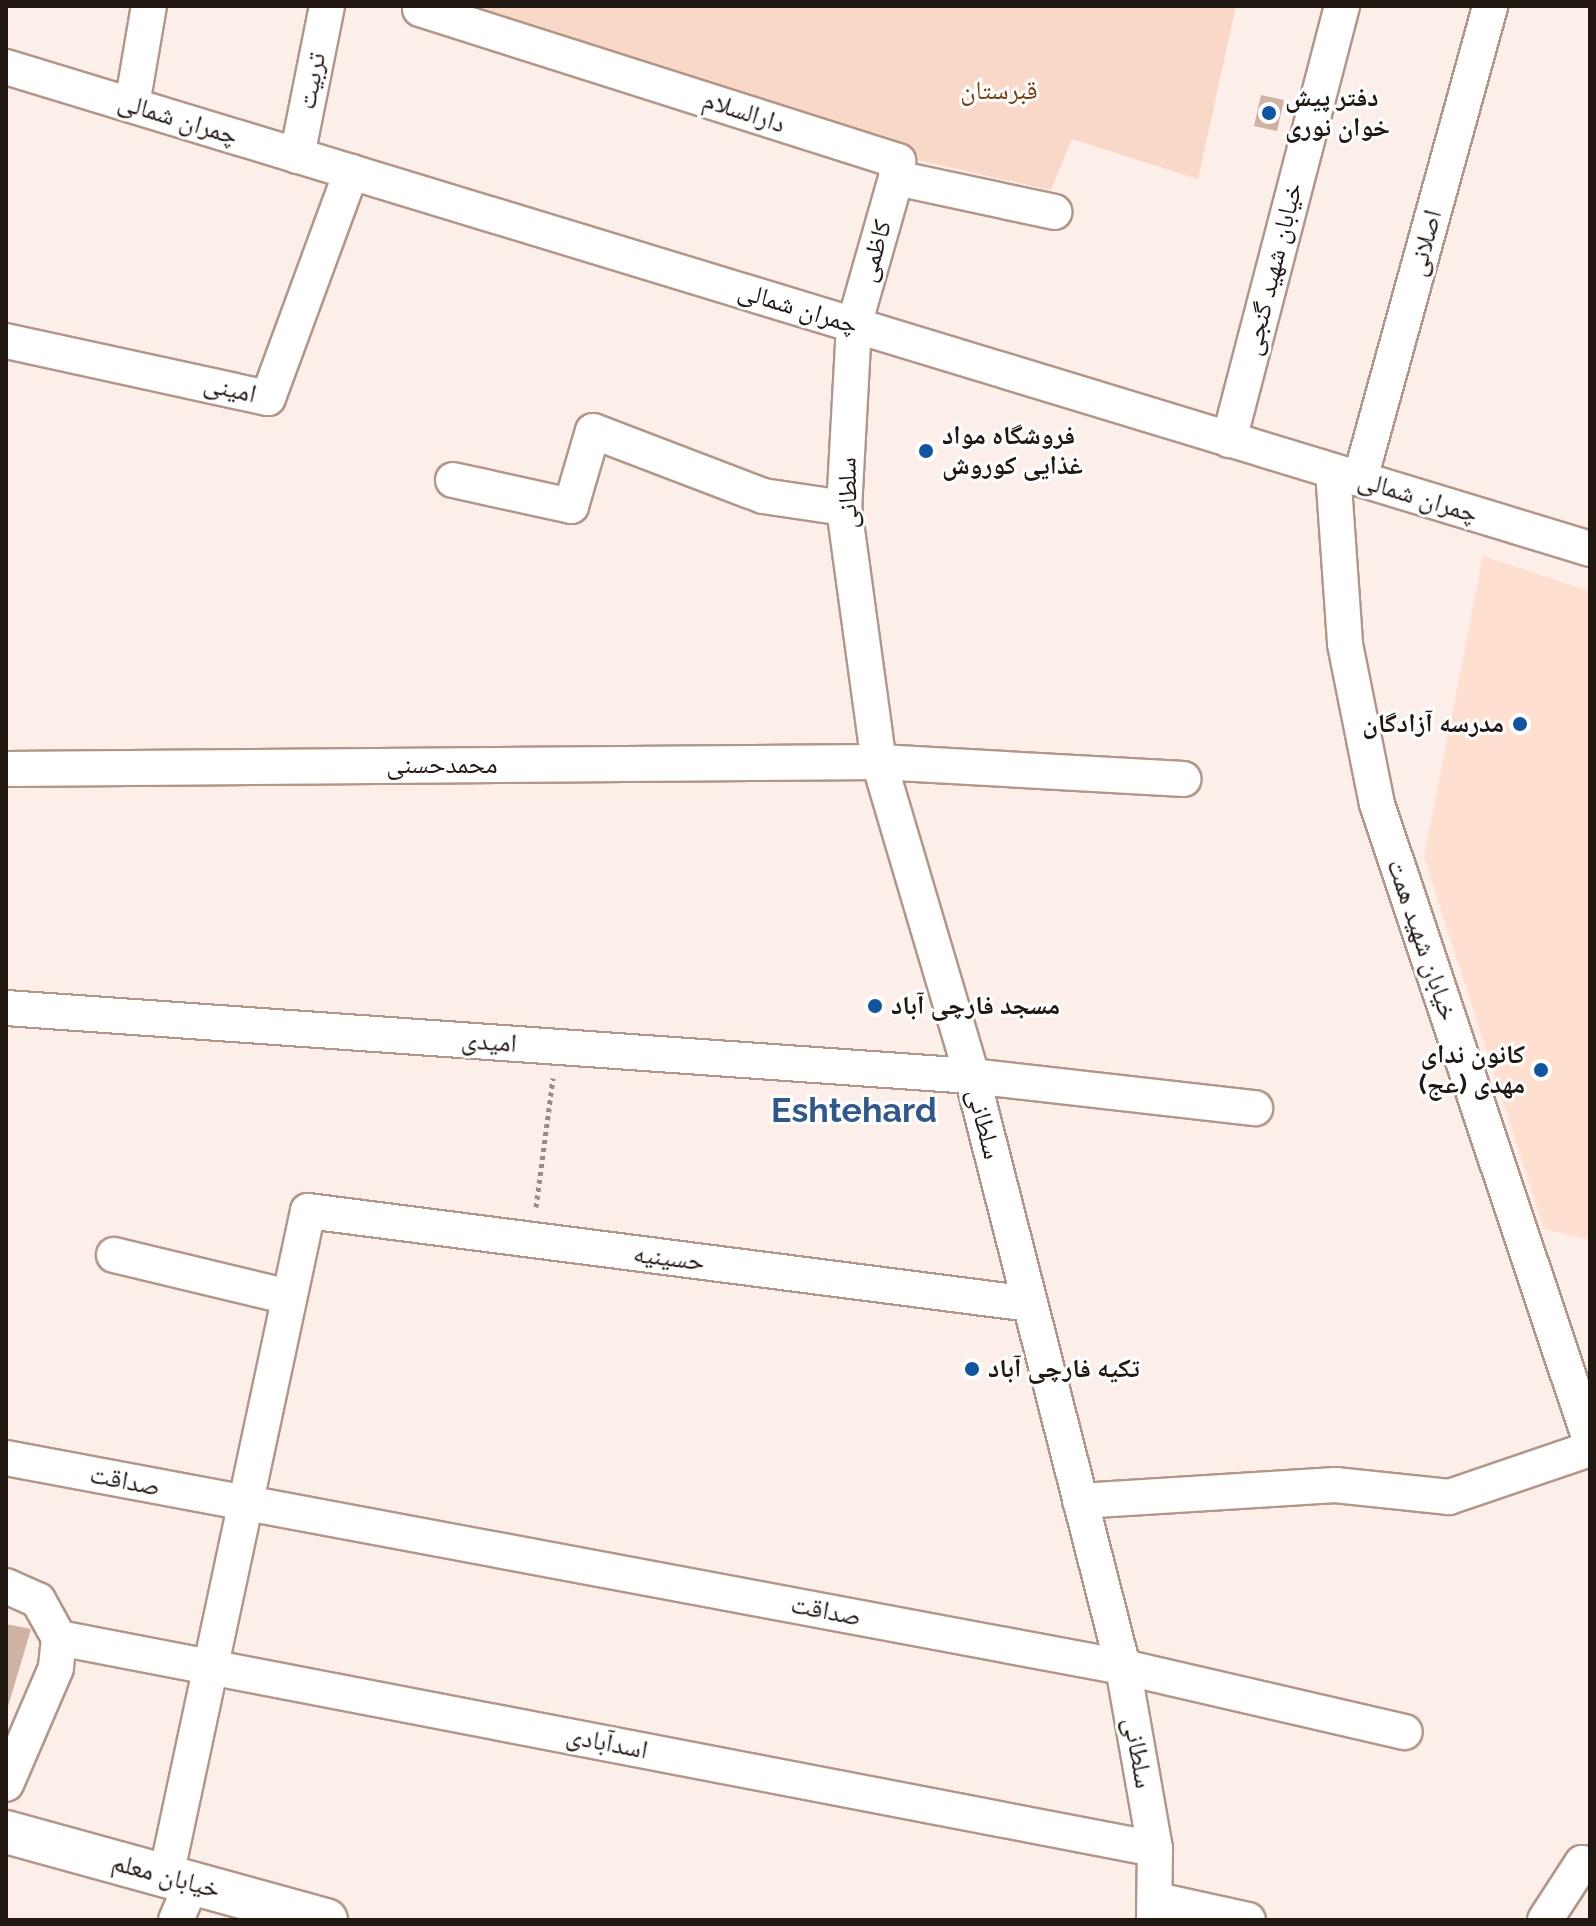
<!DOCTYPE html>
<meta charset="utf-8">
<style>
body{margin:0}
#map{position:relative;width:1596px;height:1926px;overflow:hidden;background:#fcefe9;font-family:Raleway,"Noto Naskh Arabic",sans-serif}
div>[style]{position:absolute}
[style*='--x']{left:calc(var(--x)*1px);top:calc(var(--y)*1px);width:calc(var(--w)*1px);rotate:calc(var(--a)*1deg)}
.built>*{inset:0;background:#ffe0d0}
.green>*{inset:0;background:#fad8c7}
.building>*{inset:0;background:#cfb2a2}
.path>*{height:5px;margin-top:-2.5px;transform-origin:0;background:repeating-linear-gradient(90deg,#978c86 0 4px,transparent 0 8px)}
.roads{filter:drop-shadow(2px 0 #b39687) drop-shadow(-2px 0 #b39687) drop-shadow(0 2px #b39687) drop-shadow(0 -2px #b39687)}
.minor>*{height:34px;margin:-17px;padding:0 17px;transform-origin:17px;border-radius:17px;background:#fff}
.major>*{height:42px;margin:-21px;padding:0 21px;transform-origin:21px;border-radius:21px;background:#fff}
.dots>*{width:22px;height:22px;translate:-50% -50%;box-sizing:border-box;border:4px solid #fff;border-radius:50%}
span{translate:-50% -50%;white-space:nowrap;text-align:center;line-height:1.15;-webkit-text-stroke:6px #fff;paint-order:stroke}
.street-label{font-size:26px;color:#221812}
.park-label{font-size:26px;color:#803b08}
.poi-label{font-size:26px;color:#221812;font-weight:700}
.left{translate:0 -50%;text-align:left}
.right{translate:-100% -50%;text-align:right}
.district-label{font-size:34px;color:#2f588e;font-weight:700}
.frame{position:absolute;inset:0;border:8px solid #221812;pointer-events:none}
</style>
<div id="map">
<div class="built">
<div style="clip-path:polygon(1483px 556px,1590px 591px,1590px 1240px,1544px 1229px,1424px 857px)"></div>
</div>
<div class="green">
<div style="clip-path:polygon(470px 6px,1236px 6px,1198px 179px,1072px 139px,1051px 190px,921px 161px)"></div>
</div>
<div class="building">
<div style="clip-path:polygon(1261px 95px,1284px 100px,1277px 131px,1254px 126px)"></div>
<div style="clip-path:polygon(6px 1624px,31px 1629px,7px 1710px,6px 1710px)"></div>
</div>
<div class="path">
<div style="--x:536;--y:1207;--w:130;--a:-82.5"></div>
</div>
<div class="roads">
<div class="minor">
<div style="--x:420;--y:9;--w:502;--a:17.64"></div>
<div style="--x:898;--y:161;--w:17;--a:97"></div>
<div style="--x:896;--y:178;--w:162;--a:12.1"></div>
<div style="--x:6;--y:67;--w:1656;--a:16.92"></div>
<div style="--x:132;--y:105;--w:100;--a:-80.3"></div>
<div style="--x:297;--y:156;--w:153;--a:-78.7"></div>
<div style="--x:896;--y:178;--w:153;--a:105.9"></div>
<div style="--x:854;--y:325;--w:183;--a:93.1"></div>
<div style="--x:844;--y:508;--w:256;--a:82.2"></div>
<div style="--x:879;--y:762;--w:327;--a:73.5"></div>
<div style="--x:972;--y:1076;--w:610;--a:75.67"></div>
<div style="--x:1123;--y:1667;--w:185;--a:80"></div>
<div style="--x:1155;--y:1849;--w:71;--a:90.8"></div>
<div style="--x:6;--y:341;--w:268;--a:12.3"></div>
<div style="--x:268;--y:398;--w:241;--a:-69.8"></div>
<div style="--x:1229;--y:440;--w:448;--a:-75.4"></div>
<div style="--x:1333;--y:471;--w:173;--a:86"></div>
<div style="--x:1345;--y:644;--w:163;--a:78.7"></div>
<div style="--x:1377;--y:804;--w:671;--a:71.48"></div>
<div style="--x:1360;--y:479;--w:491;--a:-74.6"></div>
<div style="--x:453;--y:480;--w:121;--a:12.4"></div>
<div style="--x:571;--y:506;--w:78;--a:-73.7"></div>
<div style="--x:593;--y:431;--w:182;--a:20.9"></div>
<div style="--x:763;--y:496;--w:82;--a:8.4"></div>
<div style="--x:6;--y:769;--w:873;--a:-0.46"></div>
<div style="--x:879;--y:762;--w:305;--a:3.2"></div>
<div style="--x:6;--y:1008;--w:968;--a:4.03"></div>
<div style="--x:972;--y:1076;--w:285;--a:6.5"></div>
<div style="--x:114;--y:1255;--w:180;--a:13.5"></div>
<div style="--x:6;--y:1458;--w:1136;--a:10.6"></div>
<div style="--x:1123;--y:1667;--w:289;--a:13"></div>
<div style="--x:1080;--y:1501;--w:256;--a:-3.6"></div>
<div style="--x:1335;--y:1485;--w:115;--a:6"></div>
<div style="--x:1449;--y:1497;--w:149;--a:-18.8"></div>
<div style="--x:6;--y:1586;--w:35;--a:24"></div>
<div style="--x:38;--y:1600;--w:43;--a:61.1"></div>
<div style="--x:59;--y:1638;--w:30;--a:96"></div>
<div style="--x:56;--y:1668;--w:126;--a:113.3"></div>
<div style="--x:59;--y:1638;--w:1116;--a:10.9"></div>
<div style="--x:166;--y:1876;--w:680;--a:-77.95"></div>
<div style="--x:308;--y:1211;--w:728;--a:7.34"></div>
<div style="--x:1157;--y:1900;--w:93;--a:12.4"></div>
<div style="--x:176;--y:1920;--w:40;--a:-66.6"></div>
<div style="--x:1545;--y:1920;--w:68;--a:-57"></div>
<div style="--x:1582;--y:1863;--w:8;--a:14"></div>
</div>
<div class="major">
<div style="--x:6;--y:1832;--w:332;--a:15.4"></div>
</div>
</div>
<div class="dots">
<div style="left:1269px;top:113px;background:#1054a4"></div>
<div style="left:926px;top:451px;background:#1054a4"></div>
<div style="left:1520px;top:724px;background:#1054a4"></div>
<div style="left:875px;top:1006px;background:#1054a4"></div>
<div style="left:1541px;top:1070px;background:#1054a4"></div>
<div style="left:972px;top:1369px;background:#1054a4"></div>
</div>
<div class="street-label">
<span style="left:312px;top:81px;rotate:-79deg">تربیت</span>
<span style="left:744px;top:112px;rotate:18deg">دارالسلام</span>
<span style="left:178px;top:119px;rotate:17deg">چمران شمالی</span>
<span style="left:1425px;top:243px;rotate:-75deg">اصلانی</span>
<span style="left:875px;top:251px;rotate:-74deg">کاظمی</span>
<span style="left:1273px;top:269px;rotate:-76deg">خیابان شهید گنجی</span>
<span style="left:798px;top:308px;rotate:17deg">چمران شمالی</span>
<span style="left:230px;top:389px;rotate:13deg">امینی</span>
<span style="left:848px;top:493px;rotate:-91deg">سلطانی</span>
<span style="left:1418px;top:497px;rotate:17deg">چمران شمالی</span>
<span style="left:442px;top:765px">محمدحسنی</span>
<span style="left:1422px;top:940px;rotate:71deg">خیابان شهید همت</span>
<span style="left:489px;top:1042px;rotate:4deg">امیدی</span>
<span style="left:984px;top:1124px;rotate:76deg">سلطانی</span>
<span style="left:669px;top:1258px;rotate:7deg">حسینیه</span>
<span style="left:125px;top:1481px;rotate:11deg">صداقت</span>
<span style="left:826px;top:1611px;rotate:11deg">صداقت</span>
<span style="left:607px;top:1743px;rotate:11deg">اسدآبادی</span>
<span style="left:1138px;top:1753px;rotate:80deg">سلطانی</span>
<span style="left:166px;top:1876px;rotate:15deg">خیابان معلم</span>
</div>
<div class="park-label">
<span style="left:999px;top:91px">قبرستان</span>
</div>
<div class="poi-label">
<span class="left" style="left:1285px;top:113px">دفتر پیش<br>خوان نوری</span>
<span class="left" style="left:942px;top:451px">فروشگاه مواد<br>غذایی کوروش</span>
<span class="right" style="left:1504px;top:724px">مدرسه آزادگان</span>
<span class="left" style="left:891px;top:1006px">مسجد فارچی آباد</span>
<span class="right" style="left:1525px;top:1070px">کانون ندای<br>مهدی (عج)</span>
<span class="left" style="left:988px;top:1369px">تکیه فارچی آباد</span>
</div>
<div class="district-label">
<span style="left:854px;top:1111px">Eshtehard</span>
</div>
<div class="frame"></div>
</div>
